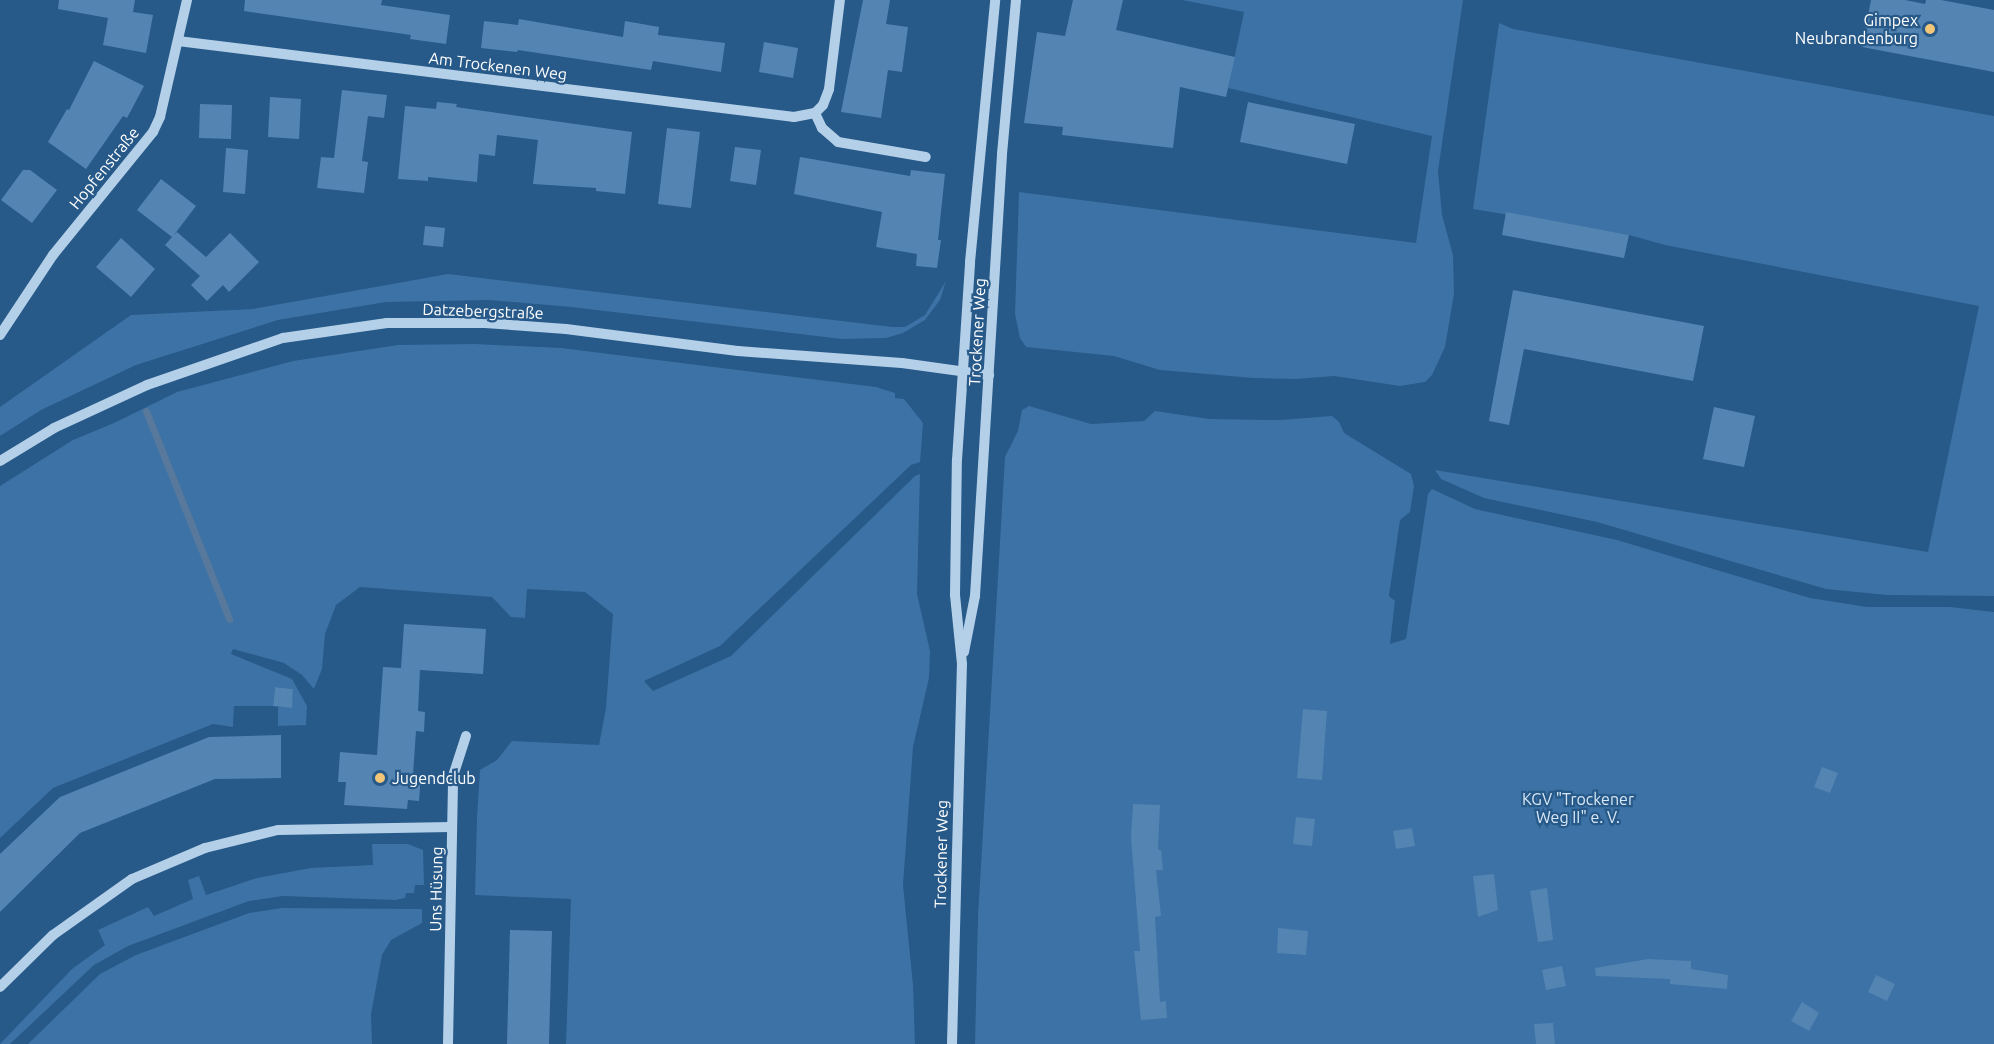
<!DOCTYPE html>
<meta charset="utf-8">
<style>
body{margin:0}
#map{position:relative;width:1994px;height:1044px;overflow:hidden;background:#275989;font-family:Ubuntu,sans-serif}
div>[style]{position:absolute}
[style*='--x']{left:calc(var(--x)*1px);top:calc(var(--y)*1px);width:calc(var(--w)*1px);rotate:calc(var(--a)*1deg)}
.green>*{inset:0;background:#3c72a5}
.stream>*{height:7px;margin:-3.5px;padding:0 3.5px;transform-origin:3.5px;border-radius:3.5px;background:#58799b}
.building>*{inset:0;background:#5484b2}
.minor>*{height:10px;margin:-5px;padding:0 5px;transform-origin:5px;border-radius:5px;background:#b4d0e9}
.dots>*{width:16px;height:16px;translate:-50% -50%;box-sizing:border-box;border:3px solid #275989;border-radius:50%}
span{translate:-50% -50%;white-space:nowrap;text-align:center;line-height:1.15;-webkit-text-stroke:4.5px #275989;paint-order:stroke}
.poi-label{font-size:16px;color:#fff}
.right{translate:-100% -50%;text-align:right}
.left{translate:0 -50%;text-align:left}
.street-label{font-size:16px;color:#fff}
.park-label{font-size:16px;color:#d8e8f7}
</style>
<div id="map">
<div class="green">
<div style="clip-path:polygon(1182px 0,1463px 0,1438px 171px,1442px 215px,1453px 255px,1454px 294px,1445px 347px,1432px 375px,1425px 382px,1400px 386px,1334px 376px,1296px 379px,1253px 378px,1160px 370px,1114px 356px,1026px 347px,1020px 338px,1015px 314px,1019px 192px,1416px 243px,1432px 136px,1228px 88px,1244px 12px)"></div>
<div style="clip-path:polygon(1499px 23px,1513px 29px,1994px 116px,1994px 596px,1887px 595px,1826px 589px,1597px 522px,1484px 498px,1441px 479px,1435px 470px,1928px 552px,1979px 306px,1665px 245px,1629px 235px,1473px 209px)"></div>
<div style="clip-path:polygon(448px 274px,892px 327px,905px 327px,925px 315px,946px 281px,940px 300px,925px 320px,903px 333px,886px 338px,842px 339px,571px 307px,489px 300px,386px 302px,278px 320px,136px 365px,41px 410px,0 436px,0 407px,131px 315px,253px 309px)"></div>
<div style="clip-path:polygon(475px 344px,561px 348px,876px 387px,895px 393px,895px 398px,904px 399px,923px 423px,920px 462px,911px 465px,720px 646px,644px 681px,653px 691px,731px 656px,915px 476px,920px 474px,917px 594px,930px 651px,929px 678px,913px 747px,903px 885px,913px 985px,915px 1044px,566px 1044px,571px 899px,475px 895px,477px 817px,480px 770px,497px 760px,512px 741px,599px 745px,606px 708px,613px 614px,585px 592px,527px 589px,525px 618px,511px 617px,492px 597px,360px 587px,336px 605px,325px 634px,322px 669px,314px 689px,302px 675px,284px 663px,233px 649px,231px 654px,292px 679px,307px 706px,306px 725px,278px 726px,278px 707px,291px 707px,293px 689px,275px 687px,273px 706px,234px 706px,233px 727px,213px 724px,53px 788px,0 838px,0 486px,73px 440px,114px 423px,177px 392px,293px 361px,398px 345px)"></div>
<div style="clip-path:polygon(1029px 406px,1091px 424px,1144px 421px,1155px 411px,1209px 419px,1281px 420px,1332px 416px,1339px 422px,1344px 433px,1411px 474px,1414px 486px,1410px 512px,1400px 520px,1389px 596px,1395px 601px,1390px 644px,1406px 639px,1428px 494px,1432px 489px,1475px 509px,1617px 540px,1810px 598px,1867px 607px,1950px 607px,1994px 612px,1994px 1044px,975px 1044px,978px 916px,1005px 457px,1018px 431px,1022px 410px)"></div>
<div style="clip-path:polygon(372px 844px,408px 844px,423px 850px,424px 885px,415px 885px,414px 893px,406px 893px,405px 898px,395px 900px,283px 896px,249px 901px,128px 946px,94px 965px,10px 1044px,0 1044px,72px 969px,105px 945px,98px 930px,148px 907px,154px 916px,193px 899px,188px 880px,199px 876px,206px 895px,257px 878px,311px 868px,373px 865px)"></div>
<div style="clip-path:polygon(282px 908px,422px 909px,422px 923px,391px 940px,382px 955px,371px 1014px,372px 1044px,28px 1044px,100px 974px,136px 955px,249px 913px)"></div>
</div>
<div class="stream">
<div style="--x:146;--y:411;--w:224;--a:68.2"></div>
</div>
<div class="building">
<div style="clip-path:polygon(59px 0,135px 0,133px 12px,153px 15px,146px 53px,103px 45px,108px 18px,58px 9px)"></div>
<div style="clip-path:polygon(245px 0,382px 0,381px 5px,450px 15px,446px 44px,410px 39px,411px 35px,244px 11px)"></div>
<div style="clip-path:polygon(863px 0,890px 0,886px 24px,908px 27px,902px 72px,888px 70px,881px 118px,841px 112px)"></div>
<div style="clip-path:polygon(1073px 0,1123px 0,1116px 30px,1235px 57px,1226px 97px,1180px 87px,1173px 148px,1062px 135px,1063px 127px,1024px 123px,1037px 32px,1065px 36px)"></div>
<div style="clip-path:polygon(1871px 0,1905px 0,1925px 4px,1926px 0,1941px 0,1994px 10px,1994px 72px,1862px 47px)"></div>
<div style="clip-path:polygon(519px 19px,623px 37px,625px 21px,659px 27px,658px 35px,725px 43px,721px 72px,653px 61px,651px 70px,518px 50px,517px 52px,481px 48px,484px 21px,518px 25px)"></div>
<div style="clip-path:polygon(764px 42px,798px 48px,793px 78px,759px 72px)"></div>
<div style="clip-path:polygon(94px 61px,144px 86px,127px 118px,123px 116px,86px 169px,48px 142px,67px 109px,69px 110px)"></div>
<div style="clip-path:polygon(342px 90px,387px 95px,384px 118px,368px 116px,362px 161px,368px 162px,364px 193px,317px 188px,321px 157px,334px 158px)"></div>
<div style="clip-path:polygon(270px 97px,301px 99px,299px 139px,268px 137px)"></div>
<div style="clip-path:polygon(437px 102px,457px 104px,456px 107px,632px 132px,625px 194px,596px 191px,596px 188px,533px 184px,538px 140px,497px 135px,495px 156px,479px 154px,477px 182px,428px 177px,428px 181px,398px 179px,405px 106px,436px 109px)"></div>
<div style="clip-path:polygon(1248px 102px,1355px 124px,1347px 164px,1240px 142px)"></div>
<div style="clip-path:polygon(200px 104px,232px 105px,231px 139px,199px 138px)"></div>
<div style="clip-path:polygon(667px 128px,700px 132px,691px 208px,658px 204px)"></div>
<div style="clip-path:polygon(735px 147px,761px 150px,756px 185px,730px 181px)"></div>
<div style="clip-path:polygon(226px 148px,248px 150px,245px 194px,223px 192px)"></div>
<div style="clip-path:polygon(800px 157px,910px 176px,911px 170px,945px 174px,938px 240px,941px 240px,937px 268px,916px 266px,917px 254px,876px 247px,882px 212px,794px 194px)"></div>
<div style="clip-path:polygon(23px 170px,30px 170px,57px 190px,32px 223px,1px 200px)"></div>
<div style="clip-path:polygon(161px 179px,196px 206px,174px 235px,177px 232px,206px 257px,230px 233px,259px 262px,229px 292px,223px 285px,207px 301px,191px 285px,200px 276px,165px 245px,172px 237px,137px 210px)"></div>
<div style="clip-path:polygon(1506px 212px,1629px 235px,1624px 258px,1502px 235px)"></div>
<div style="clip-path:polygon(425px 226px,445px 228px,443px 247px,423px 245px)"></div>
<div style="clip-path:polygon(121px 238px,155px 269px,131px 297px,96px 267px)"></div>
<div style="clip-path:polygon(1513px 290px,1704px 326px,1693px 381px,1524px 349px,1509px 425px,1489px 421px)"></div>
<div style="clip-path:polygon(1714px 407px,1755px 416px,1744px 467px,1703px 459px)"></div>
<div style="clip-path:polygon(404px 624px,486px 629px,483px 674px,420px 670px,418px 711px,425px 712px,424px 732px,416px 731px,413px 775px,421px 775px,419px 801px,408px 800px,407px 809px,344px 805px,346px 782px,338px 782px,340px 752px,377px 755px,383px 667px,401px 668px)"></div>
<div style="clip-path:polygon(275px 687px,293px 689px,292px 708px,273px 706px)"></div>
<div style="clip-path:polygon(1303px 709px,1327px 711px,1322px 780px,1297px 778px)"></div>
<div style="clip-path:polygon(281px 735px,281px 778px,215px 779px,80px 833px,0 912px,0 854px,60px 797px,209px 737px)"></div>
<div style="clip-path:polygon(1822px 767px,1838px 773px,1830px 793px,1814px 787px)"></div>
<div style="clip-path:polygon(1133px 804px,1160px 805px,1158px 850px,1161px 850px,1163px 870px,1156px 870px,1161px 916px,1155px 917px,1160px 1002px,1166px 1001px,1167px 1018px,1141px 1020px,1134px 951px,1140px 951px,1131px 837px)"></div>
<div style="clip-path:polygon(1296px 817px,1315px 819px,1312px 846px,1293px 844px)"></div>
<div style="clip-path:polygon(1412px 828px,1415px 846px,1396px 849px,1393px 831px)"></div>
<div style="clip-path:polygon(1494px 874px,1498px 910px,1478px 917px,1473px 876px)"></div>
<div style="clip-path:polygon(1547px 888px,1553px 940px,1538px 942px,1530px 891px)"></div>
<div style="clip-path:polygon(1278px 928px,1308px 931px,1306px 955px,1277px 953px)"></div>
<div style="clip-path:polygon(510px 930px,552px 931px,549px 1044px,507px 1044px)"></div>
<div style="clip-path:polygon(1648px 959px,1691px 961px,1691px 969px,1728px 975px,1727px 989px,1670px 984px,1670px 979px,1596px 976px,1595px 968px)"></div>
<div style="clip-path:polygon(1562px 966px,1566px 986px,1546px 990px,1542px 970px)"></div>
<div style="clip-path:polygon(1876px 975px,1895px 984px,1887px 1001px,1868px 992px)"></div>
<div style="clip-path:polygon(1802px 1002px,1819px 1013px,1809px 1031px,1791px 1021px)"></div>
<div style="clip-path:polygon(1553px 1023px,1555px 1044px,1536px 1044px,1534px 1024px)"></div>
</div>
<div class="minor">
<div style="--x:178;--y:41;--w:621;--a:7.03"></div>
<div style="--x:794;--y:117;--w:21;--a:-11"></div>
<div style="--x:815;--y:113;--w:11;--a:-45"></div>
<div style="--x:823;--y:105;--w:17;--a:-69"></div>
<div style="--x:829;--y:89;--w:90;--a:-83"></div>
<div style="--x:815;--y:113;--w:17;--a:65"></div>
<div style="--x:822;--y:128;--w:21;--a:41"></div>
<div style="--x:838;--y:142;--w:89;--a:9.7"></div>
<div style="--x:0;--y:335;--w:96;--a:-56.5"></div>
<div style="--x:53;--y:255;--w:159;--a:-50.9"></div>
<div style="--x:153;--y:132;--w:17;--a:-65"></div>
<div style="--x:160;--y:117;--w:120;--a:-77"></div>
<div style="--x:0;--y:461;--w:63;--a:-31.4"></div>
<div style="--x:54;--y:428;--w:102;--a:-24.8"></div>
<div style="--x:147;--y:385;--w:144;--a:-19.1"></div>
<div style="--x:283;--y:338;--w:105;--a:-8.2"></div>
<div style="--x:387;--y:323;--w:98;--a:0"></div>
<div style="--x:485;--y:323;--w:81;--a:4.2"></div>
<div style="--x:566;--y:329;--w:173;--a:7.3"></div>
<div style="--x:738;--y:351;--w:164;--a:4.2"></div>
<div style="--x:902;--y:363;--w:88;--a:7.9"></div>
<div style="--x:964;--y:652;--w:57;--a:-78.9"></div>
<div style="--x:975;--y:596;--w:443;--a:-86.5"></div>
<div style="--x:1002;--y:154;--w:155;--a:-84.8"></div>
<div style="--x:0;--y:987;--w:74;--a:-44.5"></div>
<div style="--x:53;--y:935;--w:97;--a:-35.3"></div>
<div style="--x:132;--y:879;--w:79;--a:-23"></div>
<div style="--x:205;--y:848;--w:75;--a:-13.9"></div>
<div style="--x:278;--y:830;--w:173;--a:-1"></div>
<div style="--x:448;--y:1044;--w:268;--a:-88.9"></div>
<div style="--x:453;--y:776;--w:42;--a:-72"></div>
<div style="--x:952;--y:1044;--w:380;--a:-88.5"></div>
<div style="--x:962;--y:664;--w:69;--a:-95.8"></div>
<div style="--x:955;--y:595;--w:135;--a:-89.2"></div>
<div style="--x:957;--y:460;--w:198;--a:-86.2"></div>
<div style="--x:970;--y:262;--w:263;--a:-84.5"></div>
</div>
<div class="dots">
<div style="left:1930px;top:29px;background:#f1c679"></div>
<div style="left:380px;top:778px;background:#f1c679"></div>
</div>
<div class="poi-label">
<span class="right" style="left:1918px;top:29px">Gimpex<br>Neubrandenburg</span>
<span class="left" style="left:392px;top:778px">Jugendclub</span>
</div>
<div class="street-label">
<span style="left:498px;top:66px;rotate:7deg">Am Trockenen Weg</span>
<span style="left:104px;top:168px;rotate:-51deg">Hopfenstraße</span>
<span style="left:483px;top:311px;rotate:2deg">Datzebergstraße</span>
<span style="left:977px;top:332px;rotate:-87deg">Trockener Weg</span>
<span style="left:941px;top:854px;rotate:-89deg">Trockener Weg</span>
<span style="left:436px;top:889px;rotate:-89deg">Uns Hüsung</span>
</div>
<div class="park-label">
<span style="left:1578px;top:808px">KGV "Trockener<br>Weg II" e. V.</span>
</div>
</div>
